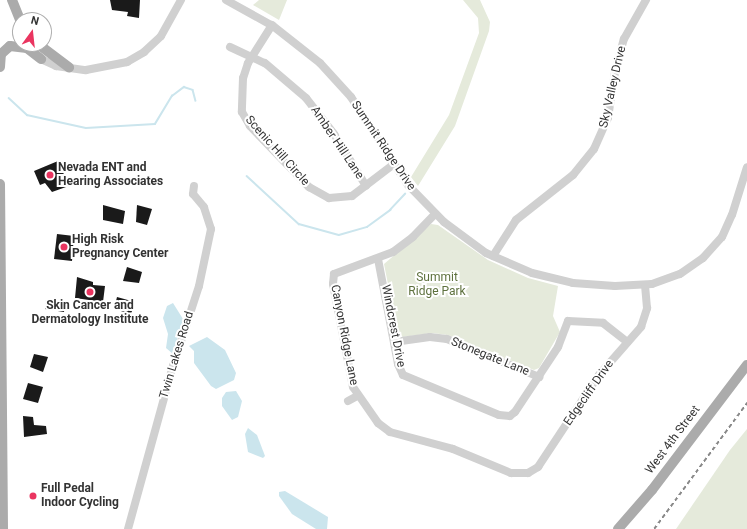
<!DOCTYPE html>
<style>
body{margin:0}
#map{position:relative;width:747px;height:529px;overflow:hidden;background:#fff;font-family:Roboto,sans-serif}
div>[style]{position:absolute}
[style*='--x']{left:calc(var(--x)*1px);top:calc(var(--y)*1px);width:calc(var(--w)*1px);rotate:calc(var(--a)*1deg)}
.green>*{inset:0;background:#e5eadb}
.water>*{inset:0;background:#cbe5ed}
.stream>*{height:1.5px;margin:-0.75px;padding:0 0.75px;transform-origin:0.75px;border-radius:0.75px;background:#cbe5ed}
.building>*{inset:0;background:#1a1a1a}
.minor>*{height:8px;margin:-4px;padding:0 4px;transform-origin:4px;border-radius:4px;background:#d0d0d0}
.major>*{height:10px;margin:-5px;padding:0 5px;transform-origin:5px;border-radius:5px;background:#ababab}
.rail>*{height:1.5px;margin-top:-0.75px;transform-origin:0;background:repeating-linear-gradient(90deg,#888 0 4px,transparent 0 7px)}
.dots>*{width:11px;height:11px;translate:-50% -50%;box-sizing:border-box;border:2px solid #fff;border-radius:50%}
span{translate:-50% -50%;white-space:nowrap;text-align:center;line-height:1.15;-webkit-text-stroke:4px #fff;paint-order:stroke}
.street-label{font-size:12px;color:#333}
.poi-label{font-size:12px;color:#333;font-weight:700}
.left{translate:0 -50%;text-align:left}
.park-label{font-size:12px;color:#5e713e}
.north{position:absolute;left:12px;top:12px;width:40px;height:40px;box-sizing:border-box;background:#fff;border:1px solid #adadad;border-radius:50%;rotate:15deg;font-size:11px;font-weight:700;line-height:16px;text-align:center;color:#333}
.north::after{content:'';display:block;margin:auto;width:14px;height:18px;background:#ea3560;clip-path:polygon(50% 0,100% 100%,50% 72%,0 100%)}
</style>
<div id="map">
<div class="green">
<div style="clip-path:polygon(259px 0,287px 0,279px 20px,253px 5px)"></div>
<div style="clip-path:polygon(463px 0,480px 0,490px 22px,489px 31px,455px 126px,418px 186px,411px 177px,449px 115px,479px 33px,478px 18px)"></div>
<div style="clip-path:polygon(431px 224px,438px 225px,488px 260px,528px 278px,558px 286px,553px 316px,560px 332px,539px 368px,534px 370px,448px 335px,432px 333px,403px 337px,398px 334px,384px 264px)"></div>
<div style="clip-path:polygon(747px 429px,747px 529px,676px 529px,730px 450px)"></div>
</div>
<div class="water">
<div style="clip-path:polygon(173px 303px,183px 319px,173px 354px,166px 348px,168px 334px,163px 318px,167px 306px)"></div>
<div style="clip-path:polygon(207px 337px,225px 350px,236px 373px,234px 380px,216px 389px,211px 386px,194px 363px,194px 351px,189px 346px)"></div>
<div style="clip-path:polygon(236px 391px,242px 401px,238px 417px,232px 420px,222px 406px,222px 398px,226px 392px)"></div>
<div style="clip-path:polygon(248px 428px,257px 435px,265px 456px,263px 458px,248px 452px,245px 434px)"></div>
<div style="clip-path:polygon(285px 491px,328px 517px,327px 529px,316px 529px,292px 514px,279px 496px,279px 492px)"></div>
</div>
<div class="stream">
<div style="--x:9;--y:98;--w:25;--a:43"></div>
<div style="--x:27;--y:115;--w:60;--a:12.4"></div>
<div style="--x:86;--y:128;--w:69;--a:-3.3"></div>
<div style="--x:155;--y:124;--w:33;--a:-59"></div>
<div style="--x:172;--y:96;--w:15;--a:-37"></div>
<div style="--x:184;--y:87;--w:9;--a:18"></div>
<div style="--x:193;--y:90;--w:11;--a:75"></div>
<div style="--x:247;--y:176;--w:71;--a:42.7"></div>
<div style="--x:299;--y:224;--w:41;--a:15.4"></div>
<div style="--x:339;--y:235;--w:29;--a:-16"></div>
<div style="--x:367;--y:227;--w:29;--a:-36"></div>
<div style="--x:390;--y:210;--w:22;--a:-47"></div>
</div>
<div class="building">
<div style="clip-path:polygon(110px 0,140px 0,139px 18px,127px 16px,128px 12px,112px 10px)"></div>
<div style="clip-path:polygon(58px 161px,66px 179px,63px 181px,66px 187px,52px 192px,45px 183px,40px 185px,34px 171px)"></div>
<div style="clip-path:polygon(103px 205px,125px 211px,123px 224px,103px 220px)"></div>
<div style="clip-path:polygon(137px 205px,152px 209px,147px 225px,136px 222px)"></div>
<div style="clip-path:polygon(57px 234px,74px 236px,72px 261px,54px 259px)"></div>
<div style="clip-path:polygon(127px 267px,142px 272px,139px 283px,123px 281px)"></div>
<div style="clip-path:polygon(77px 277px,93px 282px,93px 285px,105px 286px,103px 302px,75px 298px)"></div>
<div style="clip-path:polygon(117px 297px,135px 302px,131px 314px,114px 309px)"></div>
<div style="clip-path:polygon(46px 300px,65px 302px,64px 312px,45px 309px)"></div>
<div style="clip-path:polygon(34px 354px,48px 357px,43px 372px,30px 367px)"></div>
<div style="clip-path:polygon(28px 383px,43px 387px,38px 403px,23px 399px)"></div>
<div style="clip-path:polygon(23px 416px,33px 417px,34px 425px,46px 426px,47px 434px,24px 437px)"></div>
</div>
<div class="minor">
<div style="--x:226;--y:0;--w:54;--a:29"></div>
<div style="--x:273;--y:26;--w:60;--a:38.2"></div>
<div style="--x:320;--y:63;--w:46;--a:47.6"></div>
<div style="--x:351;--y:97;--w:105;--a:57.1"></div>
<div style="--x:408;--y:185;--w:52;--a:45.8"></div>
<div style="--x:444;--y:222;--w:52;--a:36.4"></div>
<div style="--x:486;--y:253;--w:50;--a:23.5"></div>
<div style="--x:532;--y:273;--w:42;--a:13.7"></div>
<div style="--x:573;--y:283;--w:42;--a:4.1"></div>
<div style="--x:615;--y:286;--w:37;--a:-3"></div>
<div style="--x:652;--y:284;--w:30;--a:-20"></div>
<div style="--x:680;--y:274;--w:28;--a:-35"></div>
<div style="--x:703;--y:258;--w:28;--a:-48"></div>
<div style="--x:722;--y:237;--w:24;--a:-66"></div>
<div style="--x:732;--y:215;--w:50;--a:-72.6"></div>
<div style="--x:272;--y:25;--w:45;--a:122.3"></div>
<div style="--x:248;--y:63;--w:16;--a:108"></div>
<div style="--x:243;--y:78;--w:34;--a:92"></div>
<div style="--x:242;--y:112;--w:16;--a:60"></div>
<div style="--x:250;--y:126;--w:85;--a:46"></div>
<div style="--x:309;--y:187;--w:23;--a:29"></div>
<div style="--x:329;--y:198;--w:23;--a:-5"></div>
<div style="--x:352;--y:196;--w:53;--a:-37.3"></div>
<div style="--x:230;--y:47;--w:38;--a:25"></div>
<div style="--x:265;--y:63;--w:54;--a:40.5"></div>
<div style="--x:306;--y:98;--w:46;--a:52.1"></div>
<div style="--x:334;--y:134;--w:61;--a:58.4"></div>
<div style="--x:41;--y:59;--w:17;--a:25"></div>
<div style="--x:56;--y:66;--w:30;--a:8"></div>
<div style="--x:86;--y:70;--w:42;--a:-11"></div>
<div style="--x:127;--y:62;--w:20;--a:-30"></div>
<div style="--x:144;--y:52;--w:23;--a:-43"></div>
<div style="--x:161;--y:36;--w:41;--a:-60.9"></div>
<div style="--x:435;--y:214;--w:32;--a:134"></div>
<div style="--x:413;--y:237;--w:25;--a:143"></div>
<div style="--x:393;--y:252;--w:63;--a:159.6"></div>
<div style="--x:334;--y:274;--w:10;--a:96"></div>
<div style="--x:333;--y:284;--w:105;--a:79"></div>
<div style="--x:353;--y:387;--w:44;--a:55.2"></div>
<div style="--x:378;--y:423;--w:15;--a:37"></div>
<div style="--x:390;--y:432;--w:65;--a:15.1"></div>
<div style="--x:453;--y:449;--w:63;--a:22.5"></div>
<div style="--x:511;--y:473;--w:17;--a:0"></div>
<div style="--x:528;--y:473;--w:12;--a:-31"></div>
<div style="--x:538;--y:467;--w:110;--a:-56.5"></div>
<div style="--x:599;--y:375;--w:64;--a:-48.8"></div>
<div style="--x:641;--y:327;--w:20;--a:-72"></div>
<div style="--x:647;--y:308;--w:23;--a:-95"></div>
<div style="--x:493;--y:256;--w:43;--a:-57.4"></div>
<div style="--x:516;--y:220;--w:73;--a:-38.3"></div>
<div style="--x:573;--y:175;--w:33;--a:-51"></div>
<div style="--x:594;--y:149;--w:34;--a:-66"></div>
<div style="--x:608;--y:118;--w:47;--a:-81.3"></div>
<div style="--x:615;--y:72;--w:34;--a:-75"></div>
<div style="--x:624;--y:39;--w:45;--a:-60.6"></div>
<div style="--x:378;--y:259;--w:107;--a:79.2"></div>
<div style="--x:398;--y:364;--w:12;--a:66"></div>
<div style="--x:403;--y:375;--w:104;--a:22.6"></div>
<div style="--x:499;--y:415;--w:11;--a:5"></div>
<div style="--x:510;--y:416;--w:6;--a:-39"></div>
<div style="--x:515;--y:412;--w:78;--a:-56.5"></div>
<div style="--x:558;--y:347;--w:28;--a:-69"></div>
<div style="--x:568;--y:321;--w:35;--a:3"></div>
<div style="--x:603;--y:323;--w:31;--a:38"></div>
<div style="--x:394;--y:342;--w:36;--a:-8"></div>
<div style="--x:430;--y:337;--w:17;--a:7"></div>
<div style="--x:447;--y:339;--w:100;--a:22.4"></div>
<div style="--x:348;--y:401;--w:10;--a:-29"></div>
<div style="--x:128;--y:529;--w:169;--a:-74.6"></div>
<div style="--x:173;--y:366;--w:84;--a:-72"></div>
<div style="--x:199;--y:286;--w:58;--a:-78.1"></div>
<div style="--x:211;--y:229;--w:23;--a:-108"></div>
<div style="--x:204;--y:207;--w:17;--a:-130"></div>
<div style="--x:193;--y:194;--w:8;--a:-83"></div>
</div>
<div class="major">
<div style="--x:12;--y:0;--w:22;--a:68"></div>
<div style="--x:38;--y:44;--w:39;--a:37"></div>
<div style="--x:0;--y:67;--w:13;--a:-86"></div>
<div style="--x:1;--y:54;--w:12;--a:-42"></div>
<div style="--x:10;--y:46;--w:17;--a:7"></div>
<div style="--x:27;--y:48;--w:18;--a:38"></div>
<div style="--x:0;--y:184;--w:345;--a:89.5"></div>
<div style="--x:618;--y:529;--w:52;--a:-48.9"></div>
<div style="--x:652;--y:490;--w:157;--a:-52.8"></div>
</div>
<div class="rail">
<div style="--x:654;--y:529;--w:157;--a:-53.6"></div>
</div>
<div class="dots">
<div style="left:50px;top:175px;background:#ea3560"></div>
<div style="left:64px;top:247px;background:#ea3560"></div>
<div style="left:90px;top:292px;background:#ea3560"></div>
<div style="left:33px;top:496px;background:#ea3560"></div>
</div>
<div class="street-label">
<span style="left:613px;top:87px;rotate:-77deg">Sky Valley Drive</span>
<span style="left:337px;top:143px;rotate:56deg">Amber Hill Lane</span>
<span style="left:383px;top:146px;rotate:56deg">Summit Ridge Drive</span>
<span style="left:277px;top:151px;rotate:48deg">Scenic Hill Circle</span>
<span style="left:393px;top:326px;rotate:79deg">Windcrest Drive</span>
<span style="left:344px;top:335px;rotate:79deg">Canyon Ridge Lane</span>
<span style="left:177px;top:355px;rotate:-73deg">Twin Lakes Road</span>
<span style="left:490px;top:357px;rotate:22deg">Stonegate Lane</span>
<span style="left:589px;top:393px;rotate:-55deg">Edgecliff Drive</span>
<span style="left:673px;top:440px;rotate:-53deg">West 4th Street</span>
</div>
<div class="poi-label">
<span class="left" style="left:58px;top:175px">Nevada ENT and<br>Hearing Associates</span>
<span class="left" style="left:72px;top:247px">High Risk<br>Pregnancy Center</span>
<span style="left:90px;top:313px">Skin Cancer and<br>Dermatology Institute</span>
<span class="left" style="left:41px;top:496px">Full Pedal<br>Indoor Cycling</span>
</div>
<div class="park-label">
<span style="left:437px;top:285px">Summit<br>Ridge Park</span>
</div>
<div class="north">N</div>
</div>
